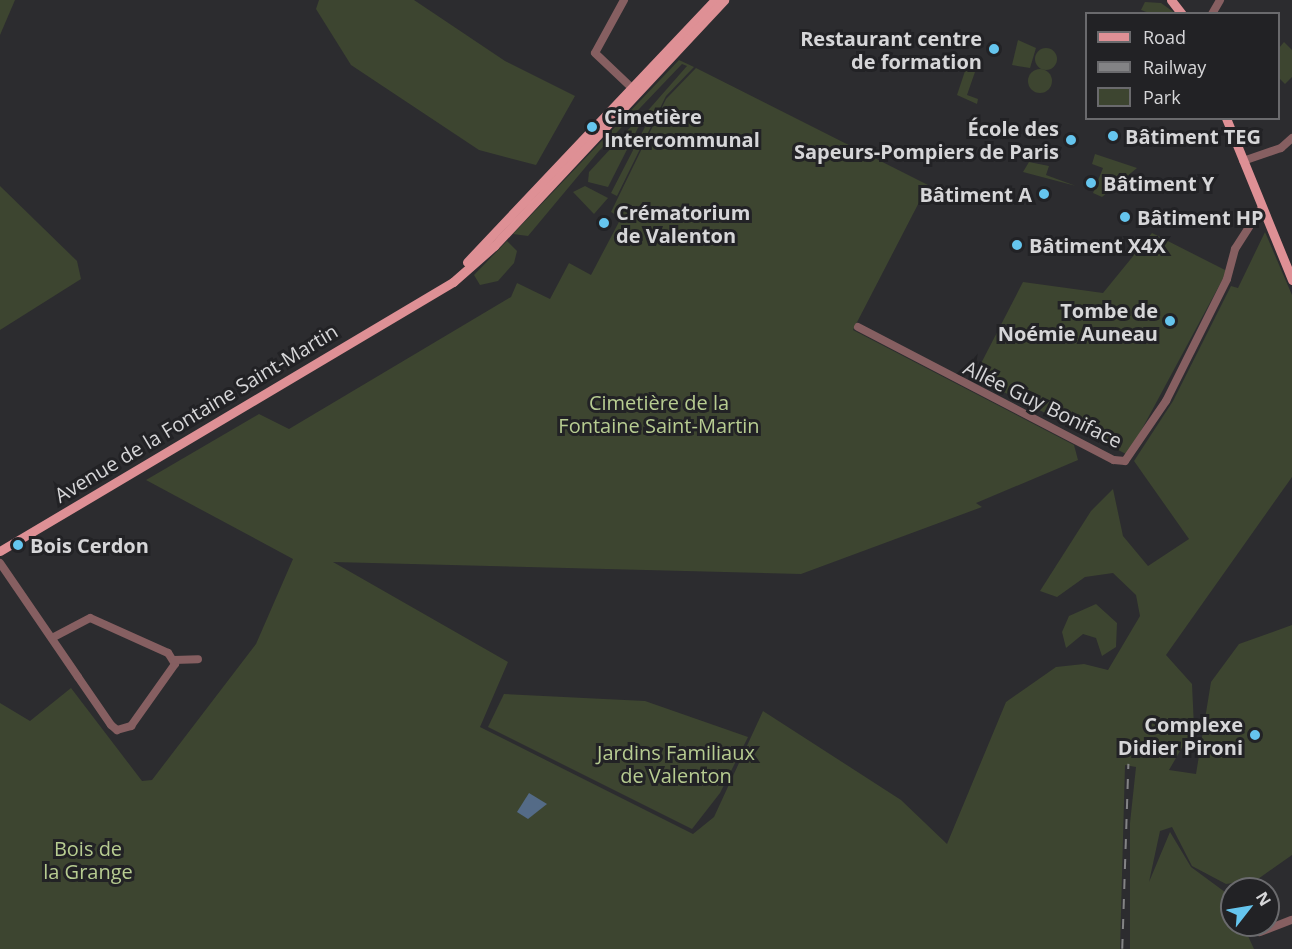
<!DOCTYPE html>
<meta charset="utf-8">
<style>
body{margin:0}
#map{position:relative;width:1292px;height:949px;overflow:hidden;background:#2c2c2f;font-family:"Open Sans",sans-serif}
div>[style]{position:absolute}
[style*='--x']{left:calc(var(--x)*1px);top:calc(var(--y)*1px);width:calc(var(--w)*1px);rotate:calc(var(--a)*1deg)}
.green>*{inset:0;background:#3d4530}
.round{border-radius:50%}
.water>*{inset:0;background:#546b87}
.minor>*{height:8px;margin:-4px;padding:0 4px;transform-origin:4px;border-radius:4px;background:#865f61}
.major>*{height:9px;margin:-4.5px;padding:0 4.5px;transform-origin:4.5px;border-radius:4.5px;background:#de9095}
.rail>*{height:1.5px;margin-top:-0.75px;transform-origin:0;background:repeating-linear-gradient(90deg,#838385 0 10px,transparent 0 20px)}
.dots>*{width:16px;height:16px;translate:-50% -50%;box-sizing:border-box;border:3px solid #222225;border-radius:50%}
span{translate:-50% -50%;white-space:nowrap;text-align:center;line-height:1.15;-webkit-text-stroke:6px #222225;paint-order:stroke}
.poi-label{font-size:20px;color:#d6d6d8;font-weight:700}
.right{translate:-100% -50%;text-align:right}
.left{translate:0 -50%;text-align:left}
.park-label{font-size:20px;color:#b7cc91}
.street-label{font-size:20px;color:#d6d6d8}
.legend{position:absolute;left:1085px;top:12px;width:195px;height:108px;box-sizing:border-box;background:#222225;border:2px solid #6a6a6d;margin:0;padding:8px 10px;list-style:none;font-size:18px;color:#d6d6d8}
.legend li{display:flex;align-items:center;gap:12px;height:30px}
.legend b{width:30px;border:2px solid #6a6a6d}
.north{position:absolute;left:1220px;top:877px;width:60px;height:60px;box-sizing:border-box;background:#222225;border:2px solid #6a6a6d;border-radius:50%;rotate:59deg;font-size:16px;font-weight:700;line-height:24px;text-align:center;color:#d6d6d8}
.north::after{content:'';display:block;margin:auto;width:21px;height:27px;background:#65c5ee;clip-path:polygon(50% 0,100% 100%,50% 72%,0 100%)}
</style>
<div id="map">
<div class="green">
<div style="clip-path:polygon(0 0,15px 0,0 35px)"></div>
<div style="clip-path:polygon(319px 0,414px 0,505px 61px,575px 96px,536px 165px,479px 150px,351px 65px,316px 9px)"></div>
<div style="clip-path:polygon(1145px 2px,1161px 3px,1175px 13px,1149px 13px,1141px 10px)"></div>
<div style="clip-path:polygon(1018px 40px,1036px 48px,1030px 68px,1012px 65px)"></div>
<div style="clip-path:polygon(1284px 42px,1292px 50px,1292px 77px,1285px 84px,1278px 77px,1279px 48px)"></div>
<div class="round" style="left:1035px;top:48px;width:22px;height:22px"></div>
<div style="clip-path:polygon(679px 60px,694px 67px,666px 96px,617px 196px,611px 193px,646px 125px,644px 115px,687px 66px,682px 64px,599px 151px,528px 236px,513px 234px)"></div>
<div style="clip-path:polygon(696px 68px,928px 185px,853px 330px,1074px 445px,1078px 460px,976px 503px,982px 507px,801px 574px,333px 562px,508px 662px,480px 727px,693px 834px,714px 817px,763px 711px,901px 800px,947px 844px,1006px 702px,1056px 667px,1084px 664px,1108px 670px,1140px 616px,1136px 595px,1113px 573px,1085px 577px,1057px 597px,1040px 591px,1091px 511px,1113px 489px,1123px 536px,1148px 566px,1189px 539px,1134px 461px,1173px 401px,1231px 286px,1238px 288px,1265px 232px,1292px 295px,1292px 477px,1166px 655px,1192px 684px,1194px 727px,1169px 770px,1196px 774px,1211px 682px,1239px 644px,1292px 625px,1292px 855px,1258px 879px,1226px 884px,1192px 866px,1172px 827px,1160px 831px,1149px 882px,1170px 832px,1191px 867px,1229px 895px,1232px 925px,1243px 925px,1254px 949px,1130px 949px,1130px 823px,1136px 767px,1125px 765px,1120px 949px,0 949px,0 703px,30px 721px,71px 688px,142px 781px,152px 780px,256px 644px,293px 559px,146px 480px,259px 414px,289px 429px,511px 297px,517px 283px,550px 299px,569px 263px,591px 275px,621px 218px,611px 212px,666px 99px)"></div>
<div style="clip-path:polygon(966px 68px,975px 72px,967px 95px,978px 99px,977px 104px,957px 95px)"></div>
<div class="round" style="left:1028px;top:69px;width:24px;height:24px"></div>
<div style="clip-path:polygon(639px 118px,640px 124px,608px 187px,588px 182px,589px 172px)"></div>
<div style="clip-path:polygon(1095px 154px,1137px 168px,1102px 197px,1093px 193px,1103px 168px,1092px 164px)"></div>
<div style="clip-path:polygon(1029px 162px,1049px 166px,1046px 175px,1076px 186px,1023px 172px)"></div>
<div style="clip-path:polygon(0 186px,77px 261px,81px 279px,0 330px)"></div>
<div style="clip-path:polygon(585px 186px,608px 198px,594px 214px,573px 192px)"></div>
<div style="clip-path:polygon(1152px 233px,1227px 271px,1128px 455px,974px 377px,1023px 282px,1103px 293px)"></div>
<div style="clip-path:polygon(507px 241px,517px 251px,514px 263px,498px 281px,480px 285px,474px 275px)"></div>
<div style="clip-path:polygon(1096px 604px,1117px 623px,1116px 647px,1102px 656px,1096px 638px,1083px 634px,1066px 648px,1062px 632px,1069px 616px)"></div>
<div style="clip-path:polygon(504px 694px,645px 701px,748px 737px,720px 793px,692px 829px,488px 727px)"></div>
</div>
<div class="water">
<div style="clip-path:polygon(529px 793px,547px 804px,528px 819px,517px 812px)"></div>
</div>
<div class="minor">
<div style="--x:624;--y:0;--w:60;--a:118.7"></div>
<div style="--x:595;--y:53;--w:51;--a:43.4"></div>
<div style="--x:1212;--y:14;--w:16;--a:-60"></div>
<div style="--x:1243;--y:161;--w:40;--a:-18.9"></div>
<div style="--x:1281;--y:148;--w:15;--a:-42"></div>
<div style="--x:858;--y:327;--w:288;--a:27.5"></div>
<div style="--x:1114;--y:460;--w:11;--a:5"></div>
<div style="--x:1125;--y:461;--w:73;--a:-55.7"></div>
<div style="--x:1166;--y:401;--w:136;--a:-63.4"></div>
<div style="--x:1227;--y:279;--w:31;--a:-75"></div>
<div style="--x:1235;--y:249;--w:50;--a:-57.3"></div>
<div style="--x:0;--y:563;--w:138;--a:55.6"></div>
<div style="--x:78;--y:677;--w:58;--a:55.5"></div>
<div style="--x:111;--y:725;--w:8;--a:40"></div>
<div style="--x:117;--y:730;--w:15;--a:-16"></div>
<div style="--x:131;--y:726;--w:76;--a:-54.6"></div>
<div style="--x:175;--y:664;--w:13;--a:-122"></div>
<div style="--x:168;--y:653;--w:85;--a:-155.8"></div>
<div style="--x:90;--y:618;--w:43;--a:152.2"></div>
<div style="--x:174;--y:660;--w:24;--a:-2"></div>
<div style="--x:1260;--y:932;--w:34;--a:-21"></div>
</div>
<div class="major">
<div style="--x:1171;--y:0;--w:18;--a:52"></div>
<div style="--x:1226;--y:118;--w:175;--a:67.8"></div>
<div style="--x:467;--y:262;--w:361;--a:-46.6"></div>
<div style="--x:0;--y:551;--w:527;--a:-30.7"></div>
<div style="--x:453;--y:282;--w:55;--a:-41.3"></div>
<div style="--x:494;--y:246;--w:337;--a:-46.9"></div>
</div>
<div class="rail">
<div style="--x:1122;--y:949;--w:185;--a:-88.1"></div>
</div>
<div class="dots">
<div style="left:994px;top:49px;background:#65c5ee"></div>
<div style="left:592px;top:127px;background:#65c5ee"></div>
<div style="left:1113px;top:136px;background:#65c5ee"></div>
<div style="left:1071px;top:140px;background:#65c5ee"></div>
<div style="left:1091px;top:183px;background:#65c5ee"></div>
<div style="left:1044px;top:194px;background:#65c5ee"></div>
<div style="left:1125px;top:217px;background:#65c5ee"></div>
<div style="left:604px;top:223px;background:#65c5ee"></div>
<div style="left:1017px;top:245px;background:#65c5ee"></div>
<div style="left:1170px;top:321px;background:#65c5ee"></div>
<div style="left:18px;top:545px;background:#65c5ee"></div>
<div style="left:1255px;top:735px;background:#65c5ee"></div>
</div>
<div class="poi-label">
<span class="right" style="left:982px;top:50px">Restaurant centre<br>de formation</span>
<span class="left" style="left:604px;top:128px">Cimetière<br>Intercommunal</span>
<span class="right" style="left:1059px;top:140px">École des<br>Sapeurs-Pompiers de Paris</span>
<span class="left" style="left:1125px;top:136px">Bâtiment TEG</span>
<span class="left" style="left:1103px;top:183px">Bâtiment Y</span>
<span class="right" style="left:1032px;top:194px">Bâtiment A</span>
<span class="left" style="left:616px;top:224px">Crématorium<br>de Valenton</span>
<span class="left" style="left:1137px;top:217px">Bâtiment HP</span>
<span class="left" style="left:1029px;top:245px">Bâtiment X4X</span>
<span class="right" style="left:1158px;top:322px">Tombe de<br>Noémie Auneau</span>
<span class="left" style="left:30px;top:545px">Bois Cerdon</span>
<span class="right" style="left:1243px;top:736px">Complexe<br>Didier Pironi</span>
</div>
<div class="park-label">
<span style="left:659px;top:414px">Cimetière de la<br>Fontaine Saint-Martin</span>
<span style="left:676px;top:764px">Jardins Familiaux<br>de Valenton</span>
<span style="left:88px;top:860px">Bois de<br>la Grange</span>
</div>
<div class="street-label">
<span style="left:1043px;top:404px;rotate:26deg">Allée Guy Boniface</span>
<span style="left:196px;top:413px;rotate:-31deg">Avenue de la Fontaine Saint-Martin</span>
</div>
<ul class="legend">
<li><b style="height:8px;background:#de9095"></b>Road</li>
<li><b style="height:8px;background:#838385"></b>Railway</li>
<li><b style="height:16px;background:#3d4530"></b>Park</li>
</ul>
<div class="north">N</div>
</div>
